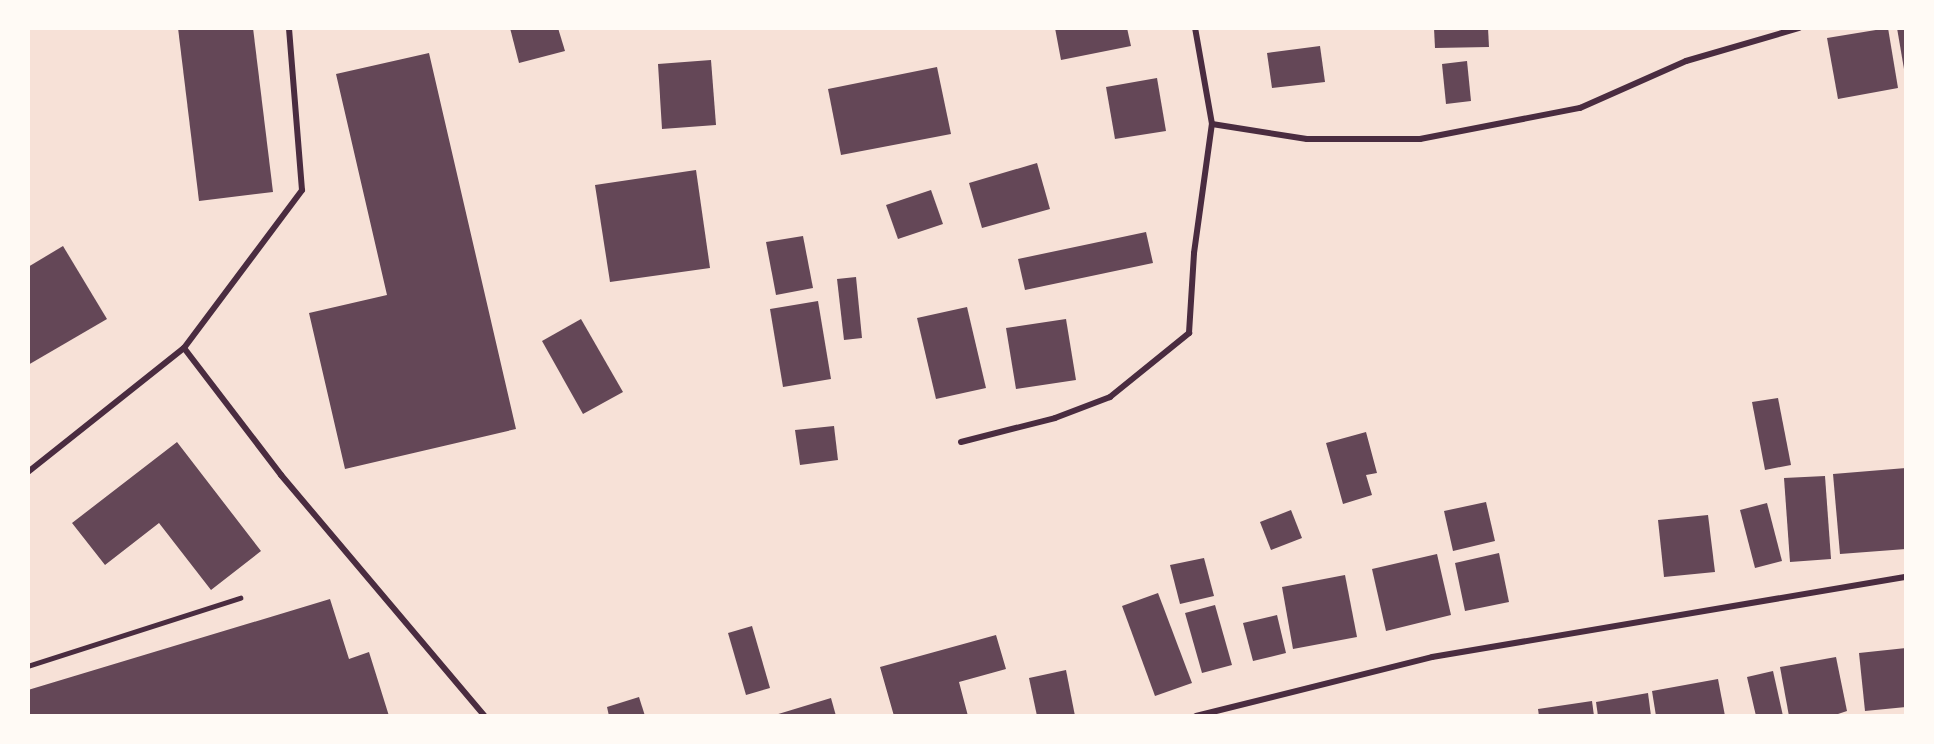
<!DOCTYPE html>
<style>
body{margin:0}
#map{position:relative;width:1934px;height:744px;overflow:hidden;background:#f7e1d7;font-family:"IBM Plex Sans",sans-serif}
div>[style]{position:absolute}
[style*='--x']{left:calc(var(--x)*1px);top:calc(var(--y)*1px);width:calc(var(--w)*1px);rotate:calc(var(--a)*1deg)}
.building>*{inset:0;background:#644757}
.service>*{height:4.5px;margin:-2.25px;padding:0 2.25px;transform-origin:2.25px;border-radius:2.25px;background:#4a2c40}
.minor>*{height:6px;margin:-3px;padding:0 3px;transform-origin:3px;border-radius:3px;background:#4a2c40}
span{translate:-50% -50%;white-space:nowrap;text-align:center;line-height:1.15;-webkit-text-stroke:5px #fffaf5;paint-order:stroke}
.frame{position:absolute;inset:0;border:30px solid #fffaf5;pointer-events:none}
</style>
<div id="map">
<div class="building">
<div style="clip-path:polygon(178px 28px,253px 28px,273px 192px,199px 201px)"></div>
<div style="clip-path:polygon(510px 28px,558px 28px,565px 51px,519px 63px)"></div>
<div style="clip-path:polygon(1055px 28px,1127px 28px,1131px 46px,1061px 60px)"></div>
<div style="clip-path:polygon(1434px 28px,1488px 28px,1489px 47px,1435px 48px)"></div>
<div style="clip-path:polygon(1888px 28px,1898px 88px,1838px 99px,1827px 38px)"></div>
<div style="clip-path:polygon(1897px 28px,1906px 28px,1906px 69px,1904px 69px)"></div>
<div style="clip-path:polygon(1320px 46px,1325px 82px,1272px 88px,1267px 53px)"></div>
<div style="clip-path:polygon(429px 53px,516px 429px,345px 469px,309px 313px,387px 295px,336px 74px)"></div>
<div style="clip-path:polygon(711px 60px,716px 125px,662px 129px,658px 64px)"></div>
<div style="clip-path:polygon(1467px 61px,1471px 101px,1446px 104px,1442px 64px)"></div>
<div style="clip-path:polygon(937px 67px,951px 134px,841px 155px,828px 89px)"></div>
<div style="clip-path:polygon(1157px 78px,1166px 131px,1115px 139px,1106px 87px)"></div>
<div style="clip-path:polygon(1037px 163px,1050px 209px,982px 228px,969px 183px)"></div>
<div style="clip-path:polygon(696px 170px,710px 268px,610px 282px,595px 185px)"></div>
<div style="clip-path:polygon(931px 190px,943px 224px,898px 239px,886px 205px)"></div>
<div style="clip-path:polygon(1146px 232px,1153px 263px,1025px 290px,1018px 259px)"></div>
<div style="clip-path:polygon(803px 236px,813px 288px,776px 295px,766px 242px)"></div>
<div style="clip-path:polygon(63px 246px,107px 319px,28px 365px,28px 267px)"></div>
<div style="clip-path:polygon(856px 277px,862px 338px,844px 340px,837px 279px)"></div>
<div style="clip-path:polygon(818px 301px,831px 379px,783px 387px,770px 309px)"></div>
<div style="clip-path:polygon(967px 307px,986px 388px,936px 399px,917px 318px)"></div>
<div style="clip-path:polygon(581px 319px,623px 392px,583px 414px,542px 341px)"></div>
<div style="clip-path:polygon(1066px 319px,1076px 380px,1016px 389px,1006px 328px)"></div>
<div style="clip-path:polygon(1778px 398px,1791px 465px,1765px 470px,1752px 402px)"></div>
<div style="clip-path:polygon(834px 426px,838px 460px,800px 465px,795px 430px)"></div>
<div style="clip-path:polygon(1366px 432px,1377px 473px,1366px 475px,1372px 495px,1343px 504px,1326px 443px)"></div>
<div style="clip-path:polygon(177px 442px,261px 551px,211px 590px,159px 523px,105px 565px,72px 523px)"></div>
<div style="clip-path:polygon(1906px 468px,1906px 549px,1840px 554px,1833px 474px)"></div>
<div style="clip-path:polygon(1825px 476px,1831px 559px,1790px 562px,1784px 478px)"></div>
<div style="clip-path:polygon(1486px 502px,1495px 541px,1453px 551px,1444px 511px)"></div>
<div style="clip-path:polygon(1767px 503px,1782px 561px,1755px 568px,1740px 510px)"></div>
<div style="clip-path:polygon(1291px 510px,1302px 538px,1271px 550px,1260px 522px)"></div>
<div style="clip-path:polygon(1708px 515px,1715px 572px,1664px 577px,1658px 520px)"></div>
<div style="clip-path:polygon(1499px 553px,1509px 602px,1465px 611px,1455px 563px)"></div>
<div style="clip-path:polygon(1437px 554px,1451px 615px,1386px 631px,1372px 569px)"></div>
<div style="clip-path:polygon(1204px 558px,1214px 596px,1180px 604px,1170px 565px)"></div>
<div style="clip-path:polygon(1345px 575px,1357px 637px,1293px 649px,1282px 587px)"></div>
<div style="clip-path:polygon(1158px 593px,1192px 683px,1155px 696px,1122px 606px)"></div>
<div style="clip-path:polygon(330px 599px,349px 659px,369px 652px,389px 716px,28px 716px,28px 690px)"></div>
<div style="clip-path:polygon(1215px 605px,1232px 665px,1202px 673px,1185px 613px)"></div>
<div style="clip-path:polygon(1277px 615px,1286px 653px,1253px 661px,1243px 623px)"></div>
<div style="clip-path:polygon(752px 626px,770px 688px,746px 695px,728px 633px)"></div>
<div style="clip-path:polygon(996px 635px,1006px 669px,959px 682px,968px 716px,894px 716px,880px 667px)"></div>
<div style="clip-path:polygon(1906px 648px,1906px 707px,1865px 711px,1859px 653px)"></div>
<div style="clip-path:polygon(1836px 657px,1847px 711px,1832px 716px,1789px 716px,1780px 667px)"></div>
<div style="clip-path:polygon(1066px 670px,1075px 716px,1037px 716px,1029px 678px)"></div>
<div style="clip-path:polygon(1773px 671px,1783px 716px,1756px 716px,1747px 677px)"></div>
<div style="clip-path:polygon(1718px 679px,1725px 716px,1656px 716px,1652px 691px)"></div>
<div style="clip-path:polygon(1648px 693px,1651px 716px,1598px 716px,1596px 702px)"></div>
<div style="clip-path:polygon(639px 697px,645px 716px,609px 716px,607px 707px)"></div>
<div style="clip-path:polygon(831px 698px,836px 716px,775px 716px,775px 715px)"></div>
<div style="clip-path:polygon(1592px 701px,1594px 716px,1539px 716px,1538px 709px)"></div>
</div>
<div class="service">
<div style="--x:28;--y:666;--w:223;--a:-17.8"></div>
</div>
<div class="minor">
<div style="--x:1212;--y:124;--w:96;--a:9"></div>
<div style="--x:1307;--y:139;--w:113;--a:0"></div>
<div style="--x:1420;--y:139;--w:163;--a:-11"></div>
<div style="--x:1580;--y:108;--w:116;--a:-23.9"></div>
<div style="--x:1686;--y:61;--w:118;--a:-16.3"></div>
<div style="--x:184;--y:348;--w:160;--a:52.6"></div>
<div style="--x:281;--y:475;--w:316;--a:49.8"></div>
<div style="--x:961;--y:442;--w:97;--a:-14.3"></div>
<div style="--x:1055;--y:418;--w:59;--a:-20.9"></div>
<div style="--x:1110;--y:397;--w:102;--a:-39"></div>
<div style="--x:1189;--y:333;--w:80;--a:-86.4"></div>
<div style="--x:1194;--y:253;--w:130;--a:-82.1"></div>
<div style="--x:1212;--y:124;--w:97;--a:-100"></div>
<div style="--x:28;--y:472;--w:199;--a:-38.5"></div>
<div style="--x:184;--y:348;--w:197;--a:-53.2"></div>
<div style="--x:302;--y:190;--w:163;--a:-94.6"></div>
<div style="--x:1196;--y:716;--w:243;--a:-14"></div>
<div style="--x:1432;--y:657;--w:481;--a:-9.6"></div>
</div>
<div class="frame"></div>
</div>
